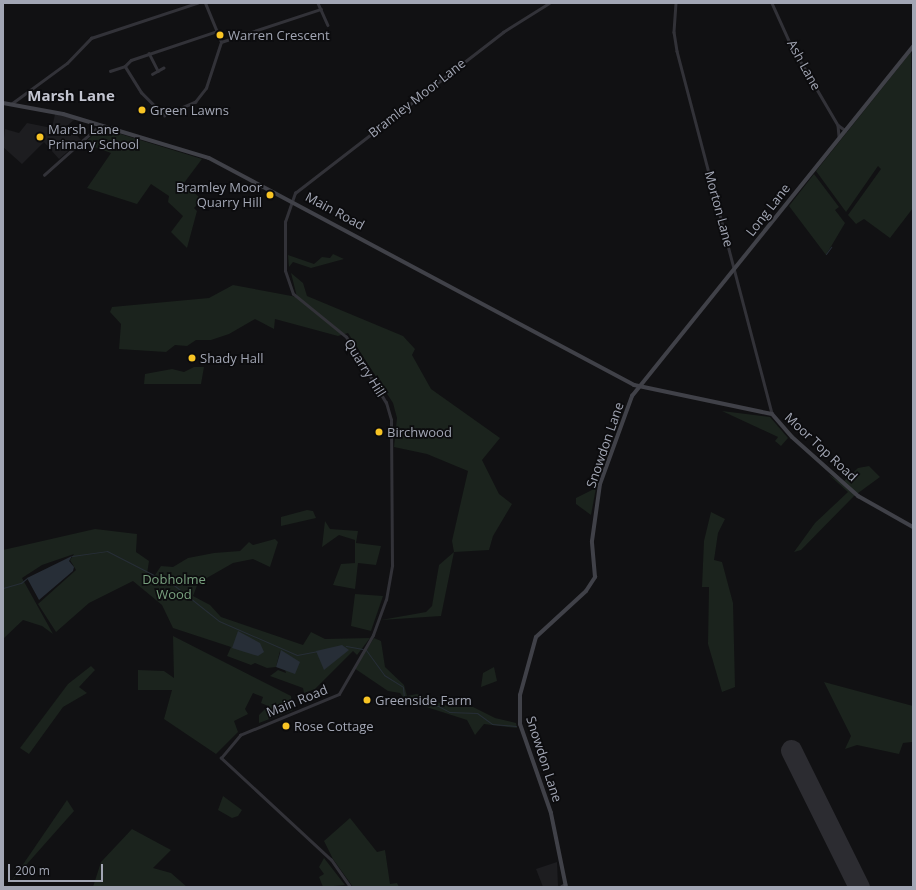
<!DOCTYPE html>
<style>
body{margin:0}
#map{position:relative;width:916px;height:890px;overflow:hidden;background:#111113;font-family:"Open Sans",sans-serif}
div>[style]{position:absolute}
[style*='--x']{left:calc(var(--x)*1px);top:calc(var(--y)*1px);width:calc(var(--w)*1px);rotate:calc(var(--a)*1deg)}
.built>*{inset:0;background:#1d1d20}
.green>*{inset:0;background:#1b231d}
.water>*{inset:0;background:#272e37}
.stream>*{height:1px;margin:-0.5px;padding:0 0.5px;transform-origin:0.5px;border-radius:0.5px;background:#272e37}
.runway>*{height:21px;margin:-10.5px;padding:0 10.5px;transform-origin:10.5px;border-radius:10.5px;background:#2c2c31}
.street>*{height:2.5px;margin:-1.25px;padding:0 1.25px;transform-origin:1.25px;border-radius:1.25px;background:#323238}
.secondary>*{height:4px;margin:-2px;padding:0 2px;transform-origin:2px;border-radius:2px;background:#404148}
.dots>*{width:11px;height:11px;translate:-50% -50%;box-sizing:border-box;border:2px solid #0c0c0e;border-radius:50%}
span{translate:-50% -50%;white-space:nowrap;text-align:center;line-height:1.15;-webkit-text-stroke:3.5px #0c0c0e;paint-order:stroke}
.poi-label{font-size:13px;color:#a2a6b4}
.left{translate:0 -50%;text-align:left}
.right{translate:-100% -50%;text-align:right}
.street-label{font-size:13px;color:#a2a6b4}
.park-label{font-size:13px;color:#78a07e}
.quarter-label{font-size:15px;color:#c3c5d0;font-weight:700}
.frame{position:absolute;inset:0;border:4px solid #a2a6b4;pointer-events:none}
.scale{position:absolute;left:8px;top:864px;width:95px;height:18px;box-sizing:border-box;border:2px solid #a2a6b4;border-top:0;padding-left:5px;font-size:12px;line-height:14px;white-space:nowrap;color:#a2a6b4;-webkit-text-stroke:3px #0c0c0e;paint-order:stroke}
</style>
<div id="map">
<div class="built">
<div style="clip-path:polygon(55px 114px,75px 119px,68px 125px,81px 140px,59px 159px,44px 142px,22px 164px,3px 147px,5px 129px,19px 133px,27px 123px,52px 128px)"></div>
<div style="clip-path:polygon(557px 862px,558px 886px,543px 887px,536px 869px)"></div>
</div>
<div class="green">
<div style="clip-path:polygon(911px 52px,913px 208px,890px 238px,864px 219px,856px 224px,848px 215px,881px 169px,878px 166px,846px 212px,816px 171px)"></div>
<div style="clip-path:polygon(101px 128px,202px 159px,184px 183px,202px 200px,194px 208px,197px 211px,187px 248px,171px 232px,183px 216px,168px 202px,169px 196px,151px 184px,137px 204px,87px 188px,111px 153px,84px 143px)"></div>
<div style="clip-path:polygon(814px 174px,839px 207px,835px 210px,845px 223px,826px 255px,789px 206px)"></div>
<div style="clip-path:polygon(333px 254px,344px 259px,311px 268px,293px 262px,289px 267px,288px 255px,314px 264px,322px 257px,330px 258px)"></div>
<div style="clip-path:polygon(291px 273px,303px 283px,307px 296px,403px 336px,415px 349px,412px 355px,431px 389px,500px 438px,482px 460px,499px 494px,512px 504px,493px 536px,489px 550px,454px 552px,441px 616px,381px 620px,426px 612px,432px 606px,439px 565px,454px 552px,452px 541px,468px 471px,427px 454px,394px 447px,397px 418px,393px 403px,348px 333px,338px 336px,275px 319px,274px 329px,255px 319px,229px 334px,211px 340px,196px 340px,187px 346px,175px 345px,166px 352px,119px 349px,121px 324px,110px 312px,112px 307px,209px 298px,233px 285px,297px 297px)"></div>
<div style="clip-path:polygon(194px 367px,204px 367px,201px 384px,144px 384px,145px 374px,172px 369px,184px 372px)"></div>
<div style="clip-path:polygon(722px 411px,770px 417px,788px 438px,781px 446px,775px 441px,778px 437px)"></div>
<div style="clip-path:polygon(869px 466px,880px 477px,854px 496px,801px 550px,794px 552px,815px 523px,848px 492px,828px 474px,842px 483px,858px 468px)"></div>
<div style="clip-path:polygon(596px 488px,591px 515px,576px 504px,576px 498px)"></div>
<div style="clip-path:polygon(307px 510px,313px 511px,316px 518px,281px 526px,281px 517px)"></div>
<div style="clip-path:polygon(711px 512px,725px 519px,718px 533px,714px 560px,722px 562px,733px 603px,735px 687px,722px 692px,708px 644px,709px 587px,702px 587px,704px 541px)"></div>
<div style="clip-path:polygon(325px 521px,330px 529px,358px 531px,356px 543px,381px 546px,376px 565px,358px 563px,355px 589px,333px 585px,341px 564px,355px 563px,355px 540px,339px 535px,322px 547px)"></div>
<div style="clip-path:polygon(95px 529px,137px 534px,136px 552px,149px 561px,147px 574px,153px 578px,161px 566px,173px 567px,188px 558px,214px 553px,240px 551px,249px 542px,253px 545px,275px 539px,278px 542px,270px 567px,253px 559px,233px 563px,198px 583px,193px 596px,210px 605px,221px 617px,303px 645px,311px 632px,325px 639px,370px 638px,357px 655px,353px 651px,315px 689px,304px 693px,303px 688px,270px 676px,278px 670px,286px 673px,280px 651px,276px 667px,267px 668px,255px 663px,251px 665px,227px 656px,231px 647px,173px 628px,162px 605px,133px 581px,89px 603px,56px 632px,38px 604px,76px 570px,70px 560px,74px 554px,42px 565px,22px 578px,53px 634px,42px 626px,23px 620px,3px 639px,3px 550px)"></div>
<div style="clip-path:polygon(355px 594px,383px 596px,371px 631px,351px 626px)"></div>
<div style="clip-path:polygon(173px 636px,291px 696px,293px 710px,259px 723px,259px 715px,268px 706px,261px 703px,263px 697px,253px 693px,245px 709px,248px 714px,234px 721px,238px 732px,216px 754px,164px 719px,172px 690px,138px 690px,138px 670px,164px 671px,174px 678px)"></div>
<div style="clip-path:polygon(374px 638px,381px 641px,385px 667px,404px 685px,407px 696px,417px 694px,450px 707px,473px 707px,495px 718px,516px 723px,517px 728px,484px 724px,475px 735px,467px 720px,417px 704px,399px 705px,403px 697px,400px 693px,388px 691px,354px 668px)"></div>
<div style="clip-path:polygon(91px 666px,95px 670px,79px 687px,87px 693px,63px 707px,29px 754px,20px 748px,68px 684px)"></div>
<div style="clip-path:polygon(494px 667px,497px 681px,481px 687px,483px 673px)"></div>
<div style="clip-path:polygon(824px 682px,913px 706px,912px 742px,903px 743px,899px 754px,857px 745px,845px 749px,851px 736px)"></div>
<div style="clip-path:polygon(223px 796px,242px 810px,238px 816px,232px 818px,218px 810px)"></div>
<div style="clip-path:polygon(67px 800px,74px 811px,11px 882px)"></div>
<div style="clip-path:polygon(350px 818px,377px 852px,385px 850px,390px 884px,397px 883px,399px 887px,353px 887px,333px 859px,324px 841px)"></div>
<div style="clip-path:polygon(132px 829px,171px 850px,153px 868px,171px 873px,187px 887px,93px 887px,101px 862px)"></div>
<div style="clip-path:polygon(324px 858px,345px 885px,323px 887px,319px 877px,324px 874px,319px 867px)"></div>
</div>
<div class="water">
<div style="clip-path:polygon(72px 556px,69px 561px,74px 567px,73px 571px,39px 600px,27px 578px)"></div>
<div style="clip-path:polygon(238px 631px,260px 643px,264px 652px,258px 656px,232px 648px)"></div>
<div style="clip-path:polygon(342px 645px,349px 650px,324px 670px,316px 651px)"></div>
<div style="clip-path:polygon(281px 650px,300px 662px,295px 674px,276px 667px)"></div>
</div>
<div class="stream">
<div style="--x:826;--y:254;--w:9;--a:-54"></div>
<div style="--x:72;--y:556;--w:35;--a:-8"></div>
<div style="--x:107;--y:551;--w:76;--a:27.2"></div>
<div style="--x:175;--y:586;--w:56;--a:38.5"></div>
<div style="--x:219;--y:621;--w:85;--a:23.6"></div>
<div style="--x:297;--y:655;--w:20;--a:-11"></div>
<div style="--x:3;--y:588;--w:19;--a:-16"></div>
<div style="--x:21;--y:583;--w:8;--a:-40"></div>
<div style="--x:346;--y:646;--w:17;--a:10"></div>
<div style="--x:366;--y:650;--w:31;--a:54"></div>
<div style="--x:384;--y:675;--w:22;--a:32"></div>
<div style="--x:403;--y:687;--w:12;--a:85"></div>
<div style="--x:404;--y:699;--w:21;--a:0"></div>
<div style="--x:425;--y:699;--w:27;--a:28"></div>
<div style="--x:449;--y:712;--w:28;--a:2"></div>
<div style="--x:477;--y:713;--w:19;--a:36"></div>
<div style="--x:492;--y:724;--w:24;--a:5"></div>
</div>
<div class="runway">
<div style="--x:791;--y:750;--w:153;--a:63.6"></div>
</div>
<div class="street">
<div style="--x:318;--y:3;--w:24;--a:66"></div>
<div style="--x:676;--y:3;--w:29;--a:94"></div>
<div style="--x:674;--y:32;--w:19;--a:81"></div>
<div style="--x:677;--y:51;--w:375;--a:75.3"></div>
<div style="--x:772;--y:3;--w:46;--a:65.7"></div>
<div style="--x:791;--y:45;--w:93;--a:59.6"></div>
<div style="--x:838;--y:125;--w:9;--a:36"></div>
<div style="--x:221;--y:42;--w:105;--a:-18.3"></div>
<div style="--x:149;--y:53;--w:20;--a:63"></div>
<div style="--x:125;--y:66;--w:31;--a:58"></div>
<div style="--x:141;--y:92;--w:33;--a:45"></div>
<div style="--x:164;--y:115;--w:34;--a:-23"></div>
<div style="--x:195;--y:102;--w:18;--a:-52"></div>
<div style="--x:206;--y:88;--w:48;--a:-71.9"></div>
<div style="--x:221;--y:42;--w:42;--a:-112.3"></div>
<div style="--x:125;--y:66;--w:8;--a:-45"></div>
<div style="--x:131;--y:60;--w:91;--a:-18.6"></div>
<div style="--x:110;--y:71;--w:16;--a:-18"></div>
<div style="--x:152;--y:74;--w:13;--a:-29"></div>
<div style="--x:11;--y:104;--w:69;--a:-36.2"></div>
<div style="--x:67;--y:63;--w:35;--a:-46"></div>
<div style="--x:91;--y:38;--w:112;--a:-18.3"></div>
<div style="--x:838;--y:125;--w:11;--a:85"></div>
<div style="--x:44;--y:175;--w:75;--a:-41.8"></div>
<div style="--x:350;--y:887;--w:33;--a:-125"></div>
<div style="--x:331;--y:860;--w:150;--a:-137.2"></div>
<div style="--x:221;--y:758;--w:30;--a:-50"></div>
<div style="--x:240;--y:735;--w:107;--a:-22.5"></div>
<div style="--x:339;--y:694;--w:68;--a:-60"></div>
<div style="--x:373;--y:635;--w:37;--a:-70"></div>
<div style="--x:386;--y:600;--w:35;--a:-80"></div>
<div style="--x:392;--y:566;--w:146;--a:-90.4"></div>
<div style="--x:391;--y:420;--w:18;--a:-106"></div>
<div style="--x:386;--y:403;--w:77;--a:-121.2"></div>
<div style="--x:346;--y:337;--w:68;--a:-140.9"></div>
<div style="--x:293;--y:294;--w:24;--a:-109"></div>
<div style="--x:285;--y:271;--w:49;--a:-90"></div>
<div style="--x:285;--y:222;--w:31;--a:-71"></div>
<div style="--x:295;--y:193;--w:263;--a:-37.7"></div>
<div style="--x:503;--y:32;--w:54;--a:-32.2"></div>
<div style="--x:560;--y:887;--w:6;--a:-31"></div>
</div>
<div class="secondary">
<div style="--x:3;--y:103;--w:61;--a:10.4"></div>
<div style="--x:63;--y:114;--w:152;--a:16.8"></div>
<div style="--x:209;--y:158;--w:482;--a:28.1"></div>
<div style="--x:634;--y:385;--w:141;--a:11.9"></div>
<div style="--x:772;--y:414;--w:30;--a:49"></div>
<div style="--x:792;--y:437;--w:89;--a:41.8"></div>
<div style="--x:858;--y:496;--w:63;--a:29.4"></div>
<div style="--x:566;--y:887;--w:76;--a:-101.5"></div>
<div style="--x:551;--y:813;--w:94;--a:-109.2"></div>
<div style="--x:520;--y:724;--w:29;--a:-90"></div>
<div style="--x:520;--y:695;--w:60;--a:-74.6"></div>
<div style="--x:536;--y:637;--w:68;--a:-42.6"></div>
<div style="--x:586;--y:591;--w:17;--a:-57"></div>
<div style="--x:595;--y:577;--w:36;--a:-95"></div>
<div style="--x:592;--y:541;--w:58;--a:-82"></div>
<div style="--x:600;--y:484;--w:94;--a:-70"></div>
<div style="--x:632;--y:396;--w:449;--a:-51.2"></div>
</div>
<div class="dots">
<div style="left:220px;top:35px;background:#f8c424"></div>
<div style="left:142px;top:110px;background:#f8c424"></div>
<div style="left:40px;top:137px;background:#f8c424"></div>
<div style="left:270px;top:195px;background:#f8c424"></div>
<div style="left:192px;top:358px;background:#f8c424"></div>
<div style="left:379px;top:432px;background:#f8c424"></div>
<div style="left:367px;top:700px;background:#f8c424"></div>
<div style="left:286px;top:726px;background:#f8c424"></div>
</div>
<div class="poi-label">
<span class="left" style="left:228px;top:35px">Warren Crescent</span>
<span class="left" style="left:150px;top:110px">Green Lawns</span>
<span class="left" style="left:48px;top:137px">Marsh Lane<br>Primary School</span>
<span class="right" style="left:262px;top:195px">Bramley Moor<br>Quarry Hill</span>
<span class="left" style="left:200px;top:358px">Shady Hall</span>
<span class="left" style="left:387px;top:432px">Birchwood</span>
<span class="left" style="left:375px;top:700px">Greenside Farm</span>
<span class="left" style="left:294px;top:726px">Rose Cottage</span>
</div>
<div class="street-label">
<span style="left:804px;top:65px;rotate:61deg">Ash Lane</span>
<span style="left:417px;top:98px;rotate:-38deg">Bramley Moor Lane</span>
<span style="left:719px;top:209px;rotate:75deg">Morton Lane</span>
<span style="left:768px;top:210px;rotate:-52deg">Long Lane</span>
<span style="left:335px;top:211px;rotate:28deg">Main Road</span>
<span style="left:365px;top:368px;rotate:58deg">Quarry Hill</span>
<span style="left:605px;top:445px;rotate:-71deg">Snowdon Lane</span>
<span style="left:821px;top:447px;rotate:43deg">Moor Top Road</span>
<span style="left:297px;top:701px;rotate:-22deg">Main Road</span>
<span style="left:544px;top:759px;rotate:72deg">Snowdon Lane</span>
</div>
<div class="park-label">
<span style="left:174px;top:587px">Dobholme<br>Wood</span>
</div>
<div class="quarter-label">
<span style="left:71px;top:96px">Marsh Lane</span>
</div>
<div class="frame"></div>
<div class="scale">200 m</div>
</div>
